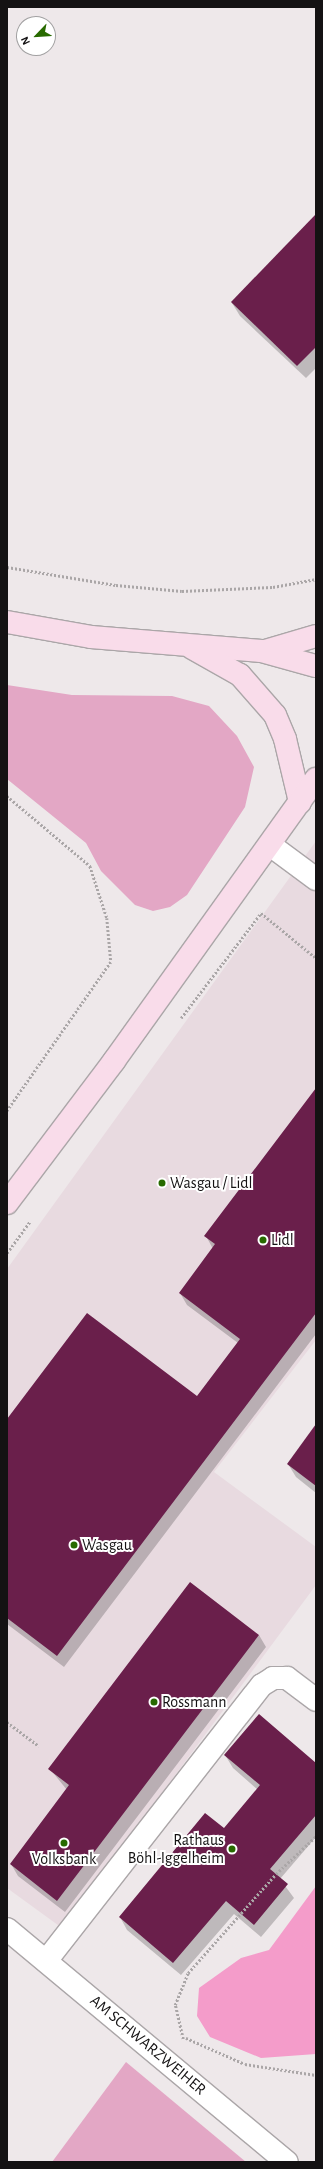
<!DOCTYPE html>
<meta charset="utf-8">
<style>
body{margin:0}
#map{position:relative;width:323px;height:2169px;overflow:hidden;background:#eee8ea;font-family:"Alegreya Sans",sans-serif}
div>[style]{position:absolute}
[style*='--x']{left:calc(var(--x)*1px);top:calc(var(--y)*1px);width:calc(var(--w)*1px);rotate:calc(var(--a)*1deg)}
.built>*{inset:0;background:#e8dae0}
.green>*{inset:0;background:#e3a7c5}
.water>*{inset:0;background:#f49cca}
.shadow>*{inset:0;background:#0003}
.building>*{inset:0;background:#6a1f4b}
.path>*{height:2.5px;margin-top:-1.25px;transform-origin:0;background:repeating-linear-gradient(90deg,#aaa6a7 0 2px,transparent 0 4px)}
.roads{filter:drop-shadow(1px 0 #aba6a8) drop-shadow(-1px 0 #aba6a8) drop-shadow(0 1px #aba6a8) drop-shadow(0 -1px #aba6a8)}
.minor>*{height:22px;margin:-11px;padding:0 11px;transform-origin:11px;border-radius:11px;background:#fff}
.major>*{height:22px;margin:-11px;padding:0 11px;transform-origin:11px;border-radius:11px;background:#f9dcea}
.dots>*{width:11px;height:11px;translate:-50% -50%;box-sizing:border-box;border:2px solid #fff;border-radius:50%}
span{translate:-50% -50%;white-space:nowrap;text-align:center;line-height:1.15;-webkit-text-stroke:4px #fff;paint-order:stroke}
.poi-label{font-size:16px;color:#141213}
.left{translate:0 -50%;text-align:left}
.right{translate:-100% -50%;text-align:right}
.street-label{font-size:16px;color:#141213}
.frame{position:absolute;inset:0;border:8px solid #141213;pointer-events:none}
.north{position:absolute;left:16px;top:16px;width:40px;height:40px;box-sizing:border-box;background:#fff;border:1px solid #a1a0a1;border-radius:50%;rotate:245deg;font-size:11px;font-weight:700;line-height:16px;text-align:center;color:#141213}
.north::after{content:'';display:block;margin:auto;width:14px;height:18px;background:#286a00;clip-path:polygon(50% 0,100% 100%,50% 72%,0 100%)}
</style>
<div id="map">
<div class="built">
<div style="clip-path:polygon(316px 841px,316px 1340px,214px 1472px,316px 1547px,316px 1585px,62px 1928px,7px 1888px,7px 1269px)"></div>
</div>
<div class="green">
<div style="clip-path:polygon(7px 685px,72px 695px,172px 696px,209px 706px,237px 736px,254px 767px,245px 807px,187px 895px,170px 907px,153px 911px,135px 905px,101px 871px,86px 843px,7px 779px)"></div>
<div style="clip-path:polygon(126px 2062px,246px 2162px,52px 2162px)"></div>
</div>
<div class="water">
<div style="clip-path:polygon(316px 1886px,316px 2054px,261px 2058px,210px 2037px,197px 2016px,199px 1988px,241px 1958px,269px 1950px)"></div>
</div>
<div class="shadow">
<div style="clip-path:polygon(316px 216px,316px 368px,306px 378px,240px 316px,232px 303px)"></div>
<div style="clip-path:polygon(316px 1090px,316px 1334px,64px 1667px,7px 1624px,7px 1421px,197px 1397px,238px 1343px,187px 1305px,180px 1293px,213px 1249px,206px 1236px)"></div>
<div style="clip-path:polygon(316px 1426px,316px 1493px,296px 1477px,288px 1464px)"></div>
<div style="clip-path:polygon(259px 1635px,266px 1647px,65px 1912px,18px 1876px,11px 1864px,67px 1790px,50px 1769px)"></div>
<div style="clip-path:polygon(225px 1755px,316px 1764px,316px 1837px,280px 1879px,294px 1898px,261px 1937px,234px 1914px,181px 1975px,127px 1930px,120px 1917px,224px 1830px,258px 1790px,233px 1768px)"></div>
</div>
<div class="building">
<div style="clip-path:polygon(316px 214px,316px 347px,297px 366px,231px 302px)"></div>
<div style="clip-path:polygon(316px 1088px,316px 1313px,57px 1656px,7px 1618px,7px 1419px,87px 1313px,197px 1396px,240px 1339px,179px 1293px,215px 1244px,204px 1236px)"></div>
<div style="clip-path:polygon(316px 1424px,316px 1486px,287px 1464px)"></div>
<div style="clip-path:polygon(190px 1582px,259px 1635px,57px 1901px,10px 1864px,69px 1785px,48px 1769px)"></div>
<div style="clip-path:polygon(259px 1714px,316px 1763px,316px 1815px,270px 1869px,288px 1884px,254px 1925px,226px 1901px,173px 1963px,119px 1917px,205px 1813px,224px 1828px,260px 1785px,224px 1755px)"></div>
</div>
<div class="path">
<div style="--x:7;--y:567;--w:110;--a:9.4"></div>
<div style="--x:116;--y:585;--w:66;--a:5.2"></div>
<div style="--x:182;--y:591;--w:91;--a:-2.5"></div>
<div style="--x:273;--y:587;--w:44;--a:-10.5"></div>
<div style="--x:7;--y:796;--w:109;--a:40.1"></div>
<div style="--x:90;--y:866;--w:55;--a:71.9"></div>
<div style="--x:107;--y:918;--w:44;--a:84.8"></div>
<div style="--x:111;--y:962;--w:182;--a:124.9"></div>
<div style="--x:181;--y:1018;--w:132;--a:-52.7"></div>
<div style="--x:261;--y:913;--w:71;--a:39.3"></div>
<div style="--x:7;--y:1253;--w:39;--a:-54"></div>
<div style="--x:7;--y:1722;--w:40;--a:37"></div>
<div style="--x:186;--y:2038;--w:64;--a:23.8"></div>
<div style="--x:245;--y:2064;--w:72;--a:8.8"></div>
<div style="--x:183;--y:2039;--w:35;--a:-103"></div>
<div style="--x:175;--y:2005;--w:35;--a:-68"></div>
<div style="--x:188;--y:1973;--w:132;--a:-48.4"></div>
<div style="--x:276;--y:1874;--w:55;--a:-43.5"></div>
</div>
<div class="roads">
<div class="minor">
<div style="--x:270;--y:845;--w:57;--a:36.5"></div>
<div style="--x:7;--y:1929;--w:364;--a:39.8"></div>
<div style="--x:46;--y:1961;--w:350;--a:-52"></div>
<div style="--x:262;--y:1685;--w:13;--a:-32"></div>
<div style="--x:273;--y:1678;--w:14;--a:0"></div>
<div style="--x:287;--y:1678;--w:36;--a:37"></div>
</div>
<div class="major">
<div style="--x:7;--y:622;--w:85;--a:10.1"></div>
<div style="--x:91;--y:637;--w:171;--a:4.7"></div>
<div style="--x:261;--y:651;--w:57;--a:15.3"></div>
<div style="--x:192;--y:648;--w:55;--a:29.4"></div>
<div style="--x:240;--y:675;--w:53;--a:48.8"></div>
<div style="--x:275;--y:715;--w:26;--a:67"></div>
<div style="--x:285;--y:739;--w:65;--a:76.6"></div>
<div style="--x:265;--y:651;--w:53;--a:-16.4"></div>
<div style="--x:7;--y:1203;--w:178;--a:-53"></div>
<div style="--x:114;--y:1061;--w:347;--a:-54.4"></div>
</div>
</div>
<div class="dots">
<div style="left:162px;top:1183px;background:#286a00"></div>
<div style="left:263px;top:1240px;background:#286a00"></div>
<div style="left:74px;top:1545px;background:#286a00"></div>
<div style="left:154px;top:1702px;background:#286a00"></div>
<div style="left:64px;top:1843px;background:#286a00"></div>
<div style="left:232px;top:1849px;background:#286a00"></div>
</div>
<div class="poi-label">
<span class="left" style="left:170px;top:1183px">Wasgau / Lidl</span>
<span class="left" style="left:271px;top:1240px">Lidl</span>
<span class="left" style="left:82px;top:1545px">Wasgau</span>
<span class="left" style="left:162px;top:1702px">Rossmann</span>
<span class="right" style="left:224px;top:1849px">Rathaus<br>Böhl-Iggelheim</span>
<span style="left:64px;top:1859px">Volksbank</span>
</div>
<div class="street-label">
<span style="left:148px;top:2045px;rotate:40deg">AM SCHWARZWEIHER</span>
</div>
<div class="frame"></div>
<div class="north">N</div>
</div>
